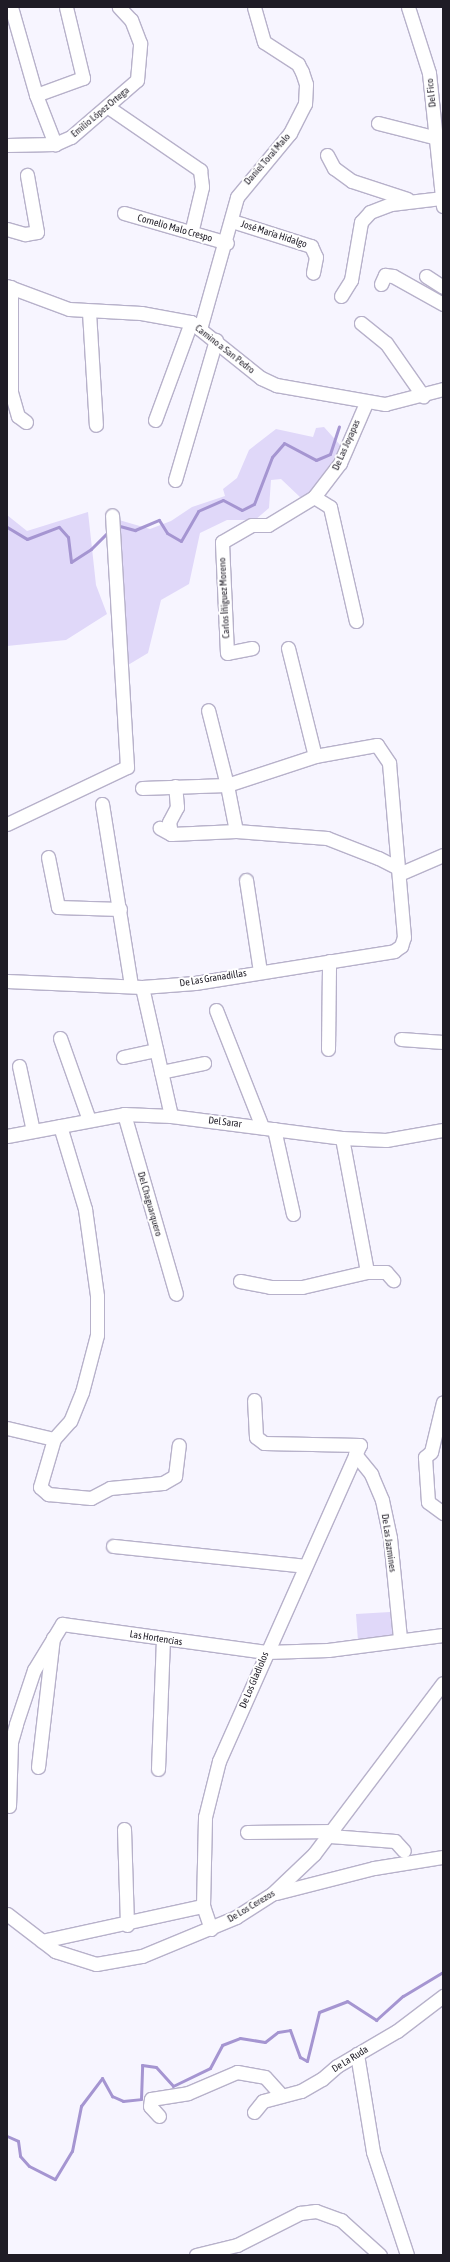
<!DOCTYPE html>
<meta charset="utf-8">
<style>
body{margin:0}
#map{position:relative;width:450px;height:2262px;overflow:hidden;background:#f7f5ff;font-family:"Asap Condensed",sans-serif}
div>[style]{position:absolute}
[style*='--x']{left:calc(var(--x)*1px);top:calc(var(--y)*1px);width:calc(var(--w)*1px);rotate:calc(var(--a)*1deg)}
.green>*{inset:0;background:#e0d8f9}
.stream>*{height:3px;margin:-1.5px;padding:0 1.5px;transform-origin:1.5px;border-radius:1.5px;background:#a595d1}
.roads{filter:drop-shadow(1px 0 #b7b1ca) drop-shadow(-1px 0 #b7b1ca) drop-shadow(0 1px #b7b1ca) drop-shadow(0 -1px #b7b1ca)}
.minor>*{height:13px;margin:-6.5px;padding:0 6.5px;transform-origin:6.5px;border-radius:6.5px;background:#fff}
span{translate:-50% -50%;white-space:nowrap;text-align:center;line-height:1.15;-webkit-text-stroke:4px #fff;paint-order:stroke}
.street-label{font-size:10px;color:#1f1c26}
.frame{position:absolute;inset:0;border:8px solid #1f1c26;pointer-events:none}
</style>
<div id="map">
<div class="green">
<div style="clip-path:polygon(324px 427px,341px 446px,317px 488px,301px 498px,281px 479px,271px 480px,269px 508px,255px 520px,227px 520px,200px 533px,189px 584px,161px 600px,148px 653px,128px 665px,119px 520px,150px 529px,171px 521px,192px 507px,225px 496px,223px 489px,237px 478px,249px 450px,276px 429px,313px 437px,316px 428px)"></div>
<div style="clip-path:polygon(88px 512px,96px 585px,107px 614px,66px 640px,7px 646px,7px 515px,27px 531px)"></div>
<div style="clip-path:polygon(390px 1612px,394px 1635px,358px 1641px,356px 1614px)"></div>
</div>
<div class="stream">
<div style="--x:116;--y:525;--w:20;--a:15"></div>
<div style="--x:135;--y:530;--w:26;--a:-23"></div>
<div style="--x:159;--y:520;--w:15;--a:58"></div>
<div style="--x:167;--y:533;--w:16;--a:30"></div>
<div style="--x:181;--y:541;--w:34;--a:-60"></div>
<div style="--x:198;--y:511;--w:27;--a:-24"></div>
<div style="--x:223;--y:500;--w:21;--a:28"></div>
<div style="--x:242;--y:510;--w:13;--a:-27"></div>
<div style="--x:254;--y:504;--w:50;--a:-69"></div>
<div style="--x:272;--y:457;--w:18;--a:-49"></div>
<div style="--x:284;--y:443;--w:36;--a:28"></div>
<div style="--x:316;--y:460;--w:15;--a:-23"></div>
<div style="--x:330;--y:454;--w:29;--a:-72"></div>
<div style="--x:7;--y:527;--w:23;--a:31"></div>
<div style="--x:27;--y:539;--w:34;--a:-21"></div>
<div style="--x:59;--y:527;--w:13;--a:48"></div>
<div style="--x:68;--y:537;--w:25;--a:83"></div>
<div style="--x:71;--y:562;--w:24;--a:-33"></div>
<div style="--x:91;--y:549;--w:25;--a:-45"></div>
<div style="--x:7;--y:2136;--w:12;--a:24"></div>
<div style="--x:18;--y:2141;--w:15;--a:82"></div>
<div style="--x:20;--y:2156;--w:13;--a:48"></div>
<div style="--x:29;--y:2166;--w:29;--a:27"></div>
<div style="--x:55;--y:2179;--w:33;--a:-59"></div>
<div style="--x:72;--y:2151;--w:46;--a:-78.7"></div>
<div style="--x:81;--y:2106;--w:35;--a:-53"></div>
<div style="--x:102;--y:2078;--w:21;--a:61"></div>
<div style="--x:112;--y:2096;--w:12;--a:24"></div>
<div style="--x:123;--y:2101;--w:18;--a:-6"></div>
<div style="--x:141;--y:2099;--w:34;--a:-88"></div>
<div style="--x:142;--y:2065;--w:14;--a:8"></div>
<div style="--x:156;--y:2067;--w:25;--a:48"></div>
<div style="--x:173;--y:2086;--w:41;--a:-25.9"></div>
<div style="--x:210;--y:2068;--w:26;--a:-62"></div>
<div style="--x:222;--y:2045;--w:19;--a:-21"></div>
<div style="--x:240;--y:2038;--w:25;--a:9"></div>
<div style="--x:265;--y:2042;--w:16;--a:-38"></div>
<div style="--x:278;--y:2032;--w:12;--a:-9"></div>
<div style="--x:290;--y:2030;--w:29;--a:70"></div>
<div style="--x:300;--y:2057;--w:8;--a:30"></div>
<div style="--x:307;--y:2061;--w:50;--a:-76.2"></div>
<div style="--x:319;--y:2012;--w:30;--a:-21"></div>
<div style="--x:347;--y:2001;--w:35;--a:33"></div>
<div style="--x:376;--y:2020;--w:36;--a:-42"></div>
<div style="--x:403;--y:1996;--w:47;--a:-31"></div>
</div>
<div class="roads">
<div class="minor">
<div style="--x:11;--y:7;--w:91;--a:74.1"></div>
<div style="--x:36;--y:95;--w:53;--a:68.8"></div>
<div style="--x:408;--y:7;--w:69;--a:72.3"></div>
<div style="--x:429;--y:73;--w:134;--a:84"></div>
<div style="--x:36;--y:95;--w:50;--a:-19.9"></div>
<div style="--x:83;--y:78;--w:73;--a:-103.5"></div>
<div style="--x:108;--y:107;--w:112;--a:34.4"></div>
<div style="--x:200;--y:170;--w:17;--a:83"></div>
<div style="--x:202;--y:187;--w:47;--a:103.4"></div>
<div style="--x:378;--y:123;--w:61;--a:14.3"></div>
<div style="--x:7;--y:145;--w:48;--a:-1.2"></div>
<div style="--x:55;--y:144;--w:17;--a:-24"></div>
<div style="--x:71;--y:137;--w:87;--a:-40.8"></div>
<div style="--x:137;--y:80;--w:37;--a:-85"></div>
<div style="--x:140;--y:43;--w:25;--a:-111"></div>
<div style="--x:131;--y:20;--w:18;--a:-133"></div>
<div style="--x:327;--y:155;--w:15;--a:62"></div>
<div style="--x:334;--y:168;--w:22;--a:36"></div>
<div style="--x:352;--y:181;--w:58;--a:18.1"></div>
<div style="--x:124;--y:213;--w:107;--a:16.2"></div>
<div style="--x:232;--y:221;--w:83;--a:17.6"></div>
<div style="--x:311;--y:246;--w:12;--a:66"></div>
<div style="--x:316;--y:257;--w:16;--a:101"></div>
<div style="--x:7;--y:229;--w:19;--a:16"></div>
<div style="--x:25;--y:234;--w:12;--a:-9"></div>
<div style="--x:37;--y:232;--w:58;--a:-100"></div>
<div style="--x:426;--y:276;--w:20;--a:33"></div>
<div style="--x:381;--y:284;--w:10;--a:-66"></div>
<div style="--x:385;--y:275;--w:8;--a:7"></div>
<div style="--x:393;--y:276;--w:57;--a:29.2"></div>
<div style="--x:7;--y:286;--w:66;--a:20.4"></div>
<div style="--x:69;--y:309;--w:72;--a:3.2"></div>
<div style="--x:141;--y:313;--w:51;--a:10.2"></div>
<div style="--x:191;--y:322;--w:90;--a:38.7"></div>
<div style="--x:261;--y:378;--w:17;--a:25"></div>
<div style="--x:276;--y:385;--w:111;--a:9.9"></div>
<div style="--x:385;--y:404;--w:60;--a:-14.5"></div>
<div style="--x:11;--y:287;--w:105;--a:90"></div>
<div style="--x:11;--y:392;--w:25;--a:74"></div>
<div style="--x:18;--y:416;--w:10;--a:37"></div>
<div style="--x:341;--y:296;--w:19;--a:-58"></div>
<div style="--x:351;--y:280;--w:59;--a:-80.2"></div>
<div style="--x:361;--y:222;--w:13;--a:-48"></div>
<div style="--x:370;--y:212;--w:22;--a:-21"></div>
<div style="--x:391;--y:204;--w:50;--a:-6.8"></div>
<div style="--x:89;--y:312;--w:113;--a:86.5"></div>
<div style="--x:361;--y:323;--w:32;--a:39"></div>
<div style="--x:386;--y:343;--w:65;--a:55.1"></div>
<div style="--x:200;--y:329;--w:137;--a:-74.3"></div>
<div style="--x:237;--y:197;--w:83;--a:-50.4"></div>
<div style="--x:290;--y:133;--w:33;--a:-63"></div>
<div style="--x:305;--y:104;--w:20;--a:-87"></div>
<div style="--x:306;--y:84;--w:13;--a:-108"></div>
<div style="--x:302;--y:72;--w:9;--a:-117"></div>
<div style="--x:298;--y:64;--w:40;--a:-147.1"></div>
<div style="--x:264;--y:42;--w:36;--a:-106"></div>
<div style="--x:155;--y:420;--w:104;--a:-69.8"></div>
<div style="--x:175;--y:480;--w:146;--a:-73.7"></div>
<div style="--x:314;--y:497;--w:19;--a:32"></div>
<div style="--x:330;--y:507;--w:117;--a:77.2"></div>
<div style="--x:252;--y:648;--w:25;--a:169"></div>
<div style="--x:227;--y:653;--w:111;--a:-92.6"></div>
<div style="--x:222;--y:542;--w:34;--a:-30"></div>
<div style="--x:252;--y:525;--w:16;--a:0"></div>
<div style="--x:268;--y:525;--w:54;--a:-31.3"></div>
<div style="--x:314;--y:497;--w:43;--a:-52.6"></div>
<div style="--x:340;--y:463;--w:65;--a:-66.6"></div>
<div style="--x:288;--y:648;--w:111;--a:76"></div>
<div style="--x:142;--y:788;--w:85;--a:-2"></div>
<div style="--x:227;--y:785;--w:77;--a:-104.2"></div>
<div style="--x:102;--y:804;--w:184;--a:80.9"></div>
<div style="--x:7;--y:824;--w:133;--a:-25.4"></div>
<div style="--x:127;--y:767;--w:252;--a:-93.4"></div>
<div style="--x:236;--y:831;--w:47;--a:-101.1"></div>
<div style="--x:227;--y:785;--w:93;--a:-18.2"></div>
<div style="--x:315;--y:756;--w:63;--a:-10.1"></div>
<div style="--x:377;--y:745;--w:22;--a:56"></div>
<div style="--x:389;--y:763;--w:105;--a:85.1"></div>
<div style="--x:171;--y:834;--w:12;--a:-99"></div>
<div style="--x:169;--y:822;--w:17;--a:-62"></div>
<div style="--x:177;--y:807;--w:21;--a:-95"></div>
<div style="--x:48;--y:857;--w:51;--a:78.7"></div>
<div style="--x:58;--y:907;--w:62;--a:1.8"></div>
<div style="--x:399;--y:874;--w:48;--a:-23.4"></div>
<div style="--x:246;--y:880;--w:92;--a:81.3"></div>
<div style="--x:7;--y:981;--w:135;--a:2.5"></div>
<div style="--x:142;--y:987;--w:53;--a:-4.3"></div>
<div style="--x:195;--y:983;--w:202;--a:-9.1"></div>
<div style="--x:394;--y:951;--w:9;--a:-36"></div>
<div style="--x:401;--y:946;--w:9;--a:-72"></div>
<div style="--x:404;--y:937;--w:69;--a:-95"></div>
<div style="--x:398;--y:868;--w:22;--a:-153"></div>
<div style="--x:378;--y:858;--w:55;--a:-158.6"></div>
<div style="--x:327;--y:838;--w:91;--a:-175.6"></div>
<div style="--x:236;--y:831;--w:65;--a:177.4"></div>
<div style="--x:171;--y:834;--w:13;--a:-151"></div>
<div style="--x:142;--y:987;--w:132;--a:77.3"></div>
<div style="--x:216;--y:1010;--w:126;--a:68.5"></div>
<div style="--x:60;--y:1038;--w:87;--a:70.5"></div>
<div style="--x:401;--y:1039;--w:42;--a:4.1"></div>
<div style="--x:328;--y:1049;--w:88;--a:-89.3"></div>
<div style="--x:123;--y:1057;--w:34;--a:-12"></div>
<div style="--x:19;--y:1066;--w:66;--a:77.8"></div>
<div style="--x:161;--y:1072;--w:44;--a:-11.8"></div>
<div style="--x:124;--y:1114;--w:187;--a:73.9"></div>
<div style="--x:60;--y:1126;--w:87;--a:73.2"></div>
<div style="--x:85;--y:1209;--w:88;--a:82.1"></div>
<div style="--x:97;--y:1296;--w:39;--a:90"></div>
<div style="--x:97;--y:1335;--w:59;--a:104.7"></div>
<div style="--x:82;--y:1392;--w:31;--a:112"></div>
<div style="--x:70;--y:1421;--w:24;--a:132"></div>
<div style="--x:54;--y:1439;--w:50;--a:106.3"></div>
<div style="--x:40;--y:1487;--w:11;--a:41"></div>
<div style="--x:48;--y:1494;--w:43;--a:5.3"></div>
<div style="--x:91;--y:1498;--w:21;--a:-28"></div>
<div style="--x:110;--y:1488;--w:53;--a:-5.4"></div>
<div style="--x:163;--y:1483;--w:14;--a:-30"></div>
<div style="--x:175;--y:1476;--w:31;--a:-83"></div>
<div style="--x:274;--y:1129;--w:87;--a:77.4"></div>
<div style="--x:7;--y:1136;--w:119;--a:-10.6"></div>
<div style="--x:124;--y:1114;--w:47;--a:2.4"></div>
<div style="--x:171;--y:1116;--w:172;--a:7.3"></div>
<div style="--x:342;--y:1138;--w:44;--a:2.6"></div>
<div style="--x:386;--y:1140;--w:58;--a:-10"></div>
<div style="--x:342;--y:1138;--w:136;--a:79.4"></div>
<div style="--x:367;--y:1272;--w:19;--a:0"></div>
<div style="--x:386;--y:1272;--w:11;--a:49"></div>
<div style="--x:240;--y:1281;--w:31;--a:11"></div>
<div style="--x:270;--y:1287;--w:32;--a:0"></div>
<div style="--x:302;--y:1287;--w:67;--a:-13"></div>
<div style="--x:7;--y:1428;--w:48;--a:13.2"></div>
<div style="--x:431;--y:1452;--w:8;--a:140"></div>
<div style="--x:425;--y:1457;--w:45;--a:86.2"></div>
<div style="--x:428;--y:1502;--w:19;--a:36"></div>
<div style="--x:431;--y:1452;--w:51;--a:-76.5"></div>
<div style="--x:355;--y:1454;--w:26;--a:51"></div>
<div style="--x:371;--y:1474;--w:28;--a:67"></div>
<div style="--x:382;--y:1500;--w:39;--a:78"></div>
<div style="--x:390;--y:1538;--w:100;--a:84.3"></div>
<div style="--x:113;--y:1546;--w:193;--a:5.9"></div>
<div style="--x:38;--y:1767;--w:130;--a:-83.4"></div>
<div style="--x:158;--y:1769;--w:130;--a:-87.8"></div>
<div style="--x:9;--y:1806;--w:64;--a:-88.2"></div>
<div style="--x:11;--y:1742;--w:19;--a:-74"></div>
<div style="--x:16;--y:1724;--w:57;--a:-71.6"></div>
<div style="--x:34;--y:1670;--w:54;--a:-58.7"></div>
<div style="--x:62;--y:1624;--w:206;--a:7.8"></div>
<div style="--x:266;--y:1652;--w:62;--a:-1.8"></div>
<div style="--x:328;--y:1650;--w:116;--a:-7.4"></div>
<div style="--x:124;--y:1829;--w:96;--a:88.2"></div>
<div style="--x:247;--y:1832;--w:87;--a:-0.7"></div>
<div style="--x:330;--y:1836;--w:65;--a:4.4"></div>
<div style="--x:395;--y:1841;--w:13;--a:48"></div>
<div style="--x:276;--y:1893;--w:101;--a:-14.3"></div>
<div style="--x:374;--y:1868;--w:70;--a:-9.1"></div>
<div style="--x:7;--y:1914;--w:61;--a:37.6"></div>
<div style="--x:55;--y:1951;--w:43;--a:17.6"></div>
<div style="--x:96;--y:1964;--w:47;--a:-9.9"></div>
<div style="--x:142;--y:1956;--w:102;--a:-22.5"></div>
<div style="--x:236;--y:1917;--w:43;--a:-32.6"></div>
<div style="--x:272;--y:1894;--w:58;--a:-43.6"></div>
<div style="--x:314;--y:1854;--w:214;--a:-53"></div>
<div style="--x:211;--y:1929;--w:24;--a:-109"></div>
<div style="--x:203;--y:1906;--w:89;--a:-88.7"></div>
<div style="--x:205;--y:1817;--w:58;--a:-76"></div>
<div style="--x:219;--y:1761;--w:346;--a:-66"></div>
<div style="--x:360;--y:1445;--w:96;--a:-178.8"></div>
<div style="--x:264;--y:1443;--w:10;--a:-143"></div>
<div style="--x:256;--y:1437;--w:37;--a:-93"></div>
<div style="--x:42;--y:1941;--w:165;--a:-12.3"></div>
<div style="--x:357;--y:2054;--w:99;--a:80.7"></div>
<div style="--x:373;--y:2152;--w:108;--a:71.7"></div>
<div style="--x:254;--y:2112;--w:14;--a:-51"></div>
<div style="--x:263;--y:2101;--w:39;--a:-15"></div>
<div style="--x:301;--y:2091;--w:24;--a:-30"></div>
<div style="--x:322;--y:2079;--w:20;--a:-41"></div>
<div style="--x:337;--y:2066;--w:69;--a:-30.3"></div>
<div style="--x:397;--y:2031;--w:58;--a:-37.3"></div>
<div style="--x:159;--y:2116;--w:13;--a:-132"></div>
<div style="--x:150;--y:2106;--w:7;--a:-82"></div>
<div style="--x:151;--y:2099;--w:37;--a:-9"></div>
<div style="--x:188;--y:2093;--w:53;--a:-23.2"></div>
<div style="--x:237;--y:2072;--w:28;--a:10"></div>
<div style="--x:265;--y:2077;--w:25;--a:48"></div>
<div style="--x:196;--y:2255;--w:42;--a:-13.7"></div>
<div style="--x:237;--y:2245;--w:71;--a:-26.9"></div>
<div style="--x:300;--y:2213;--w:16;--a:-7"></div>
<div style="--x:316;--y:2211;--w:27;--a:20"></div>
<div style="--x:341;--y:2220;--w:52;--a:41.9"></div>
</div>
</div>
<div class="street-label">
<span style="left:431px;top:93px;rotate:-96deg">Del Fico</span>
<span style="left:100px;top:112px;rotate:-40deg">Emilio López Ortega</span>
<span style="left:267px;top:159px;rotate:-49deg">Daniel Toral Malo</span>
<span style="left:175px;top:228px;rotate:16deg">Cornelio Malo Crespo</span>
<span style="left:274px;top:234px;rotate:18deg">José María Hidalgo</span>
<span style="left:225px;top:349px;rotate:38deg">Camino a San Pedro</span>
<span style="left:346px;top:445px;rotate:-66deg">De Las Joyapas</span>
<span style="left:224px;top:598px;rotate:-93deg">Carlos Íñiguez Moreno</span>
<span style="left:213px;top:978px;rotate:-9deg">De Las Granadillas</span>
<span style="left:225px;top:1122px;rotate:7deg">Del Sarar</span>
<span style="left:150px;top:1204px;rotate:74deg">Del Chaguarquero</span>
<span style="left:389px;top:1543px;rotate:82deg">De Las Jazmines</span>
<span style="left:156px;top:1638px;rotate:9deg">Las Hortencias</span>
<span style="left:254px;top:1680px;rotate:-67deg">De Los Gladiolos</span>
<span style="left:251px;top:1906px;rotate:-31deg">De Los Cerezos</span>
<span style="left:350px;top:2059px;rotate:-32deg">De La Ruda</span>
</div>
<div class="frame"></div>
</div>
